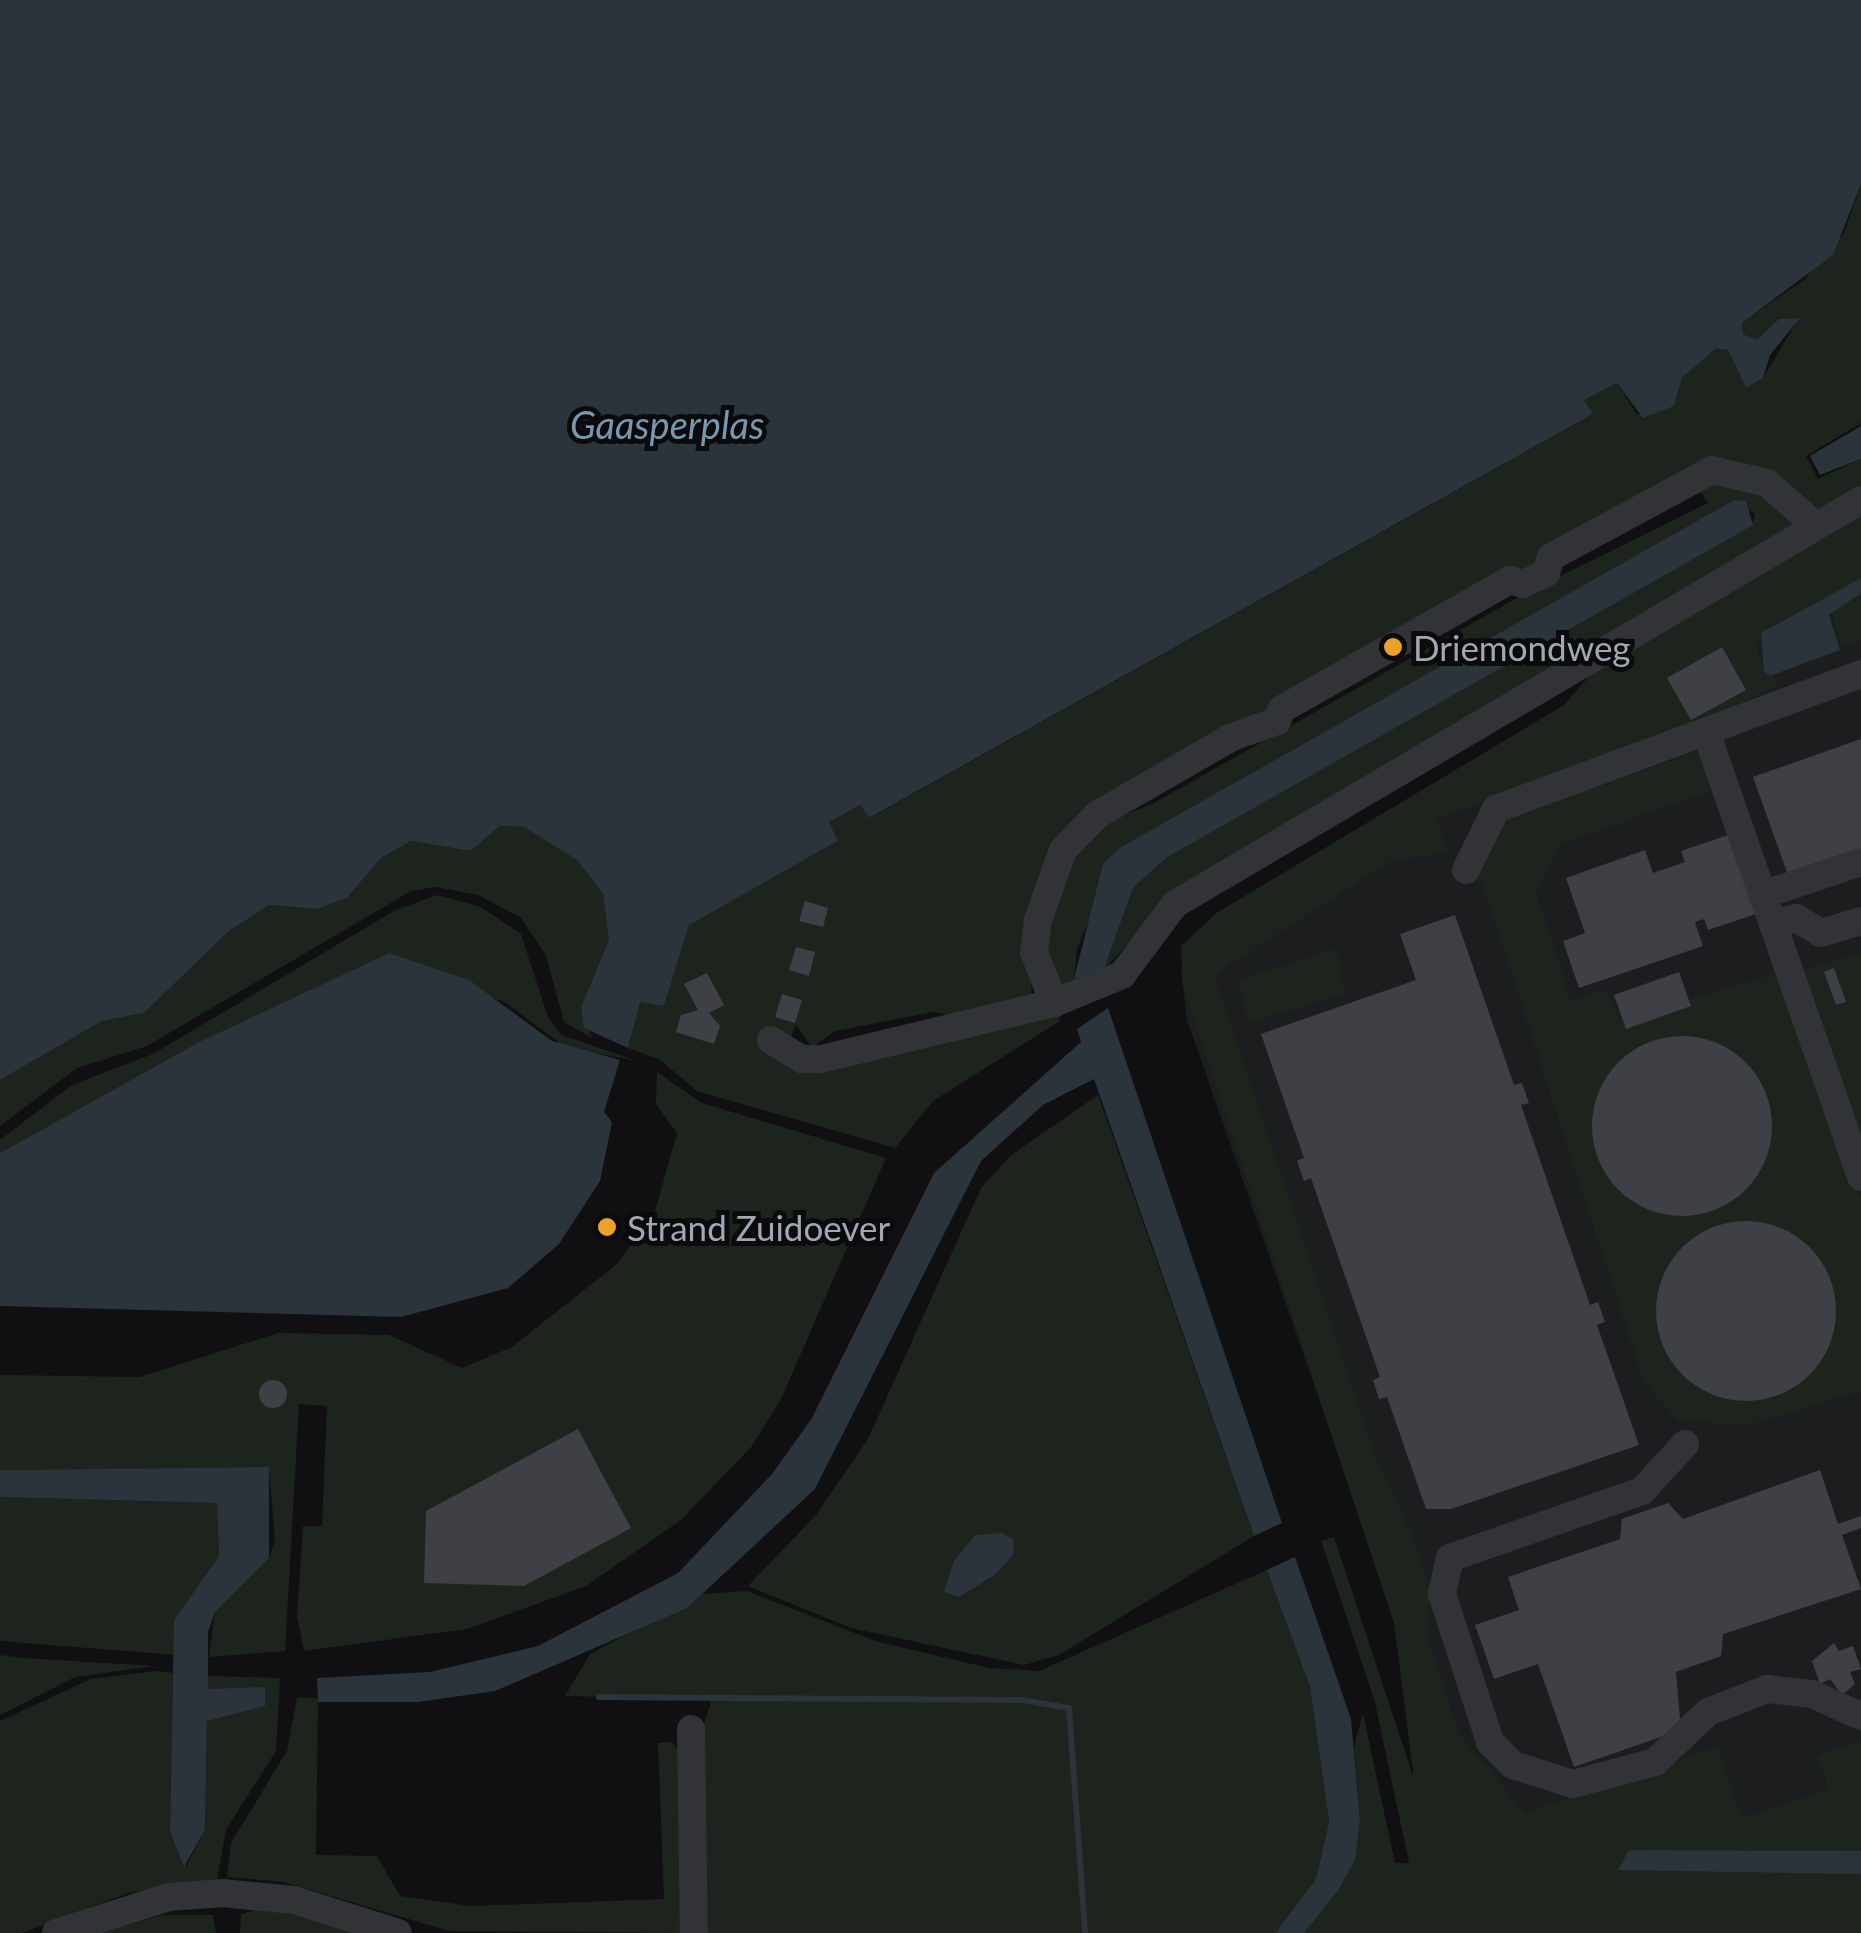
<!DOCTYPE html>
<style>
body{margin:0}
#map{position:relative;width:1861px;height:1933px;overflow:hidden;background:#101012;font-family:Lato,sans-serif}
div>[style]{position:absolute}
[style*='--x']{left:calc(var(--x)*1px);top:calc(var(--y)*1px);width:calc(var(--w)*1px);rotate:calc(var(--a)*1deg)}
.built>*{inset:0;background:#1c1d1f}
.green>*{inset:0;background:#1d241d}
.water>*{inset:0;background:#2a343a}
.stream>*{height:6px;margin:-3px;padding:0 3px;transform-origin:3px;border-radius:3px;background:#2a343a}
.building>*{inset:0;background:#3f4045}
.round{border-radius:50%}
.minor>*{height:28px;margin:-14px;padding:0 14px;transform-origin:14px;border-radius:14px;background:#313337}
.dots>*{width:28px;height:28px;translate:-50% -50%;box-sizing:border-box;border:5px solid #0b0b0d;border-radius:50%}
span{translate:-50% -50%;white-space:nowrap;text-align:center;line-height:1.15;-webkit-text-stroke:10px #0b0b0d;paint-order:stroke}
.poi-label{font-size:35px;color:#a2a8b2}
.left{translate:0 -50%;text-align:left}
.water-label{font-size:38px;color:#7998ad;font-style:italic}
</style>
<div id="map">
<div class="built">
<div style="clip-path:polygon(1861px 535px,1861px 1877px,1482px 1867px,1187px 1020px,1181px 967px)"></div>
</div>
<div class="green">
<div style="clip-path:polygon(1861px 184px,1861px 423px,1806px 456px,1818px 479px,1861px 459px,1861px 490px,1818px 510px,1748px 467px,1541px 570px,1509px 574px,1088px 810px,1031px 979px,1032px 997px,970px 1018px,933px 1012px,835px 1031px,812px 1048px,796px 1025px,780px 1061px,1058px 1007px,1060px 1021px,933px 1101px,895px 1148px,697px 1091px,659px 1059px,628px 1048px,640px 1001px,664px 1006px,689px 924px,837px 842px,829px 822px,862px 805px,870px 818px,1592px 415px,1583px 400px,1617px 383px,1637px 415px,1674px 406px,1682px 378px,1716px 347px,1728px 350px,1746px 388px,1763px 378px,1799px 318px,1779px 319px,1758px 341px,1743px 334px,1741px 323px,1804px 280px,1844px 233px)"></div>
<div style="clip-path:polygon(1742px 477px,1802px 525px,1183px 887px,1104px 969px,1133px 888px,1166px 858px,1752px 525px,1755px 514px,1734px 500px,1121px 847px,1077px 948px,1074px 979px,1059px 987px,1050px 977px,1045px 917px,1084px 832px,1154px 803px,1526px 593px,1708px 503px,1697px 485px)"></div>
<div style="clip-path:polygon(1861px 510px,1861px 578px,1761px 633px,1757px 654px,1779px 684px,1697px 726px,1436px 819px,1448px 852px,1391px 861px,1219px 972px,1216px 983px,1379px 1465px,1414px 1539px,1429px 1589px,1428px 1639px,1459px 1734px,1525px 1813px,1717px 1747px,1742px 1819px,1829px 1790px,1818px 1756px,1861px 1740px,1861px 1933px,1289px 1933px,1360px 1821px,1354px 1747px,1363px 1713px,1395px 1863px,1409px 1863px,1375px 1702px,1321px 1541px,1334px 1537px,1414px 1779px,1394px 1623px,1183px 988px,1181px 946px,1218px 912px,1564px 705px,1600px 664px)"></div>
<div style="clip-path:polygon(1861px 593px,1861px 640px,1842px 648px,1831px 610px)"></div>
<div style="clip-path:polygon(1705px 749px,1716px 790px,1559px 844px,1536px 893px,1571px 1001px,1604px 990px,1621px 1021px,1781px 972px,1861px 1203px,1861px 1391px,1746px 1426px,1677px 1420px,1644px 1382px,1480px 876px,1509px 817px)"></div>
<div style="clip-path:polygon(498px 826px,524px 827px,577px 860px,603px 894px,609px 940px,581px 1007px,592px 1038px,564px 1022px,546px 955px,521px 918px,478px 895px,436px 887px,411px 891px,147px 1046px,77px 1068px,0 1126px,0 1080px,102px 1021px,144px 1013px,229px 931px,269px 905px,317px 909px,347px 898px,381px 858px,411px 841px,471px 851px)"></div>
<div style="clip-path:polygon(437px 895px,481px 907px,521px 934px,548px 1017px,562px 1035px,637px 1061px,565px 1047px,506px 1003px,389px 953px,199px 1042px,0 1153px,0 1140px,72px 1085px,153px 1054px,394px 911px)"></div>
<div style="clip-path:polygon(1336px 949px,1346px 993px,1249px 1023px,1239px 980px)"></div>
<div style="clip-path:polygon(1861px 953px,1861px 1145px,1803px 970px)"></div>
<div style="clip-path:polygon(657px 1072px,702px 1103px,886px 1158px,782px 1397px,752px 1446px,681px 1520px,586px 1586px,467px 1629px,304px 1651px,297px 1616px,303px 1526px,322px 1526px,327px 1406px,299px 1404px,285px 1651px,209px 1657px,215px 1612px,269px 1558px,275px 1540px,269px 1468px,0 1470px,0 1375px,140px 1377px,278px 1333px,389px 1335px,462px 1368px,512px 1347px,617px 1264px,655px 1211px,677px 1133px,656px 1104px)"></div>
<div style="clip-path:polygon(1098px 1095px,1254px 1536px,1059px 1655px,1024px 1665px,851px 1628px,748px 1586px,816px 1515px,868px 1439px,981px 1188px,1010px 1156px)"></div>
<div style="clip-path:polygon(0 1497px,217px 1503px,219px 1556px,174px 1620px,176px 1655px,0 1641px)"></div>
<div style="clip-path:polygon(1267px 1570px,1310px 1687px,1329px 1822px,1316px 1879px,1275px 1933px,704px 1933px,699px 1740px,712px 1699px,565px 1696px,590px 1654px,702px 1594px,747px 1591px,875px 1641px,989px 1668px,1039px 1671px)"></div>
<div style="clip-path:polygon(0 1655px,23px 1658px,154px 1666px,75px 1677px,0 1715px)"></div>
<div style="clip-path:polygon(157px 1671px,173px 1673px,170px 1831px,186px 1867px,205px 1830px,208px 1676px,280px 1678px,276px 1751px,226px 1830px,217px 1880px,128px 1893px,22px 1933px,0 1933px,0 1721px,91px 1679px)"></div>
<div style="clip-path:polygon(297px 1698px,318px 1698px,316px 1855px,377px 1856px,400px 1896px,471px 1906px,664px 1899px,658px 1743px,672px 1742px,680px 1752px,680px 1933px,449px 1931px,284px 1882px,227px 1877px,231px 1843px,287px 1751px)"></div>
<div style="clip-path:polygon(253px 1910px,306px 1915px,363px 1933px,240px 1933px,241px 1915px)"></div>
<div style="clip-path:polygon(162px 1915px,213px 1915px,216px 1933px,100px 1933px)"></div>
</div>
<div class="water">
<div style="clip-path:polygon(0 0,1861px 0,1861px 184px,1833px 255px,1742px 323px,1743px 334px,1757px 340px,1779px 319px,1800px 318px,1770px 355px,1763px 378px,1746px 388px,1728px 350px,1716px 348px,1682px 378px,1674px 406px,1643px 418px,1617px 383px,1584px 400px,1593px 414px,869px 818px,861px 805px,829px 822px,838px 841px,689px 925px,664px 1006px,640px 1002px,628px 1048px,584px 1028px,581px 1007px,609px 940px,603px 894px,577px 860px,524px 827px,499px 826px,471px 851px,411px 841px,381px 858px,347px 898px,317px 909px,269px 905px,229px 931px,144px 1013px,102px 1021px,0 1080px)"></div>
<div style="clip-path:polygon(1861px 426px,1861px 459px,1820px 475px,1810px 456px)"></div>
<div style="clip-path:polygon(1734px 500px,1746px 501px,1753px 525px,1166px 858px,1133px 888px,1104px 969px,1074px 979px,1103px 864px,1121px 847px)"></div>
<div style="clip-path:polygon(1861px 578px,1861px 593px,1829px 615px,1840px 650px,1770px 676px,1764px 671px,1761px 633px)"></div>
<div style="clip-path:polygon(389px 953px,469px 980px,552px 1041px,620px 1060px,604px 1112px,612px 1122px,600px 1181px,559px 1244px,508px 1288px,401px 1317px,0 1306px,0 1153px,199px 1042px)"></div>
<div style="clip-path:polygon(1108px 1008px,1282px 1523px,1254px 1536px,1094px 1079px,1043px 1105px,981px 1161px,815px 1489px,687px 1608px,495px 1691px,418px 1702px,318px 1702px,317px 1678px,430px 1672px,538px 1646px,678px 1573px,772px 1474px,812px 1418px,934px 1173px,1081px 1042px,1077px 1029px)"></div>
<div style="clip-path:polygon(269px 1467px,269px 1558px,215px 1612px,208px 1632px,208px 1689px,265px 1687px,265px 1706px,207px 1721px,205px 1830px,184px 1867px,170px 1831px,174px 1620px,219px 1556px,217px 1503px,0 1497px,0 1470px)"></div>
<div style="clip-path:polygon(1002px 1533px,1014px 1540px,1013px 1555px,996px 1574px,959px 1597px,944px 1592px,954px 1561px,975px 1535px)"></div>
<div style="clip-path:polygon(1295px 1557px,1351px 1719px,1360px 1821px,1355px 1860px,1339px 1889px,1304px 1933px,1275px 1933px,1316px 1879px,1329px 1822px,1310px 1687px,1267px 1570px)"></div>
<div style="clip-path:polygon(1629px 1850px,1861px 1851px,1861px 1874px,1618px 1870px)"></div>
</div>
<div class="stream">
<div style="--x:599;--y:1697;--w:423;--a:0.4"></div>
<div style="--x:1022;--y:1700;--w:48;--a:9.7"></div>
<div style="--x:1069;--y:1708;--w:226;--a:85.9"></div>
</div>
<div class="building">
<div style="clip-path:polygon(1722px 647px,1746px 690px,1691px 720px,1667px 678px)"></div>
<div style="clip-path:polygon(1861px 739px,1861px 849px,1788px 875px,1753px 777px)"></div>
<div style="clip-path:polygon(1728px 835px,1756px 914px,1708px 930px,1704px 919px,1695px 922px,1703px 946px,1579px 988px,1563px 941px,1585px 933px,1566px 878px,1645px 850px,1653px 873px,1685px 862px,1681px 851px)"></div>
<div style="clip-path:polygon(805px 901px,828px 908px,823px 927px,799px 921px)"></div>
<div style="clip-path:polygon(1455px 915px,1514px 1085px,1522px 1083px,1529px 1103px,1521px 1105px,1590px 1305px,1598px 1302px,1605px 1322px,1597px 1325px,1639px 1445px,1451px 1509px,1426px 1509px,1387px 1397px,1379px 1399px,1373px 1380px,1380px 1377px,1311px 1178px,1304px 1181px,1297px 1161px,1304px 1158px,1261px 1034px,1416px 980px,1400px 934px)"></div>
<div style="clip-path:polygon(796px 947px,815px 952px,809px 976px,789px 970px)"></div>
<div style="clip-path:polygon(1834px 968px,1846px 1002px,1836px 1005px,1824px 972px)"></div>
<div style="clip-path:polygon(1679px 972px,1691px 1006px,1626px 1029px,1614px 995px)"></div>
<div style="clip-path:polygon(707px 973px,724px 1005px,709px 1013px,720px 1026px,714px 1044px,676px 1032px,681px 1015px,698px 1010px,684px 984px)"></div>
<div style="clip-path:polygon(782px 994px,802px 1000px,795px 1023px,775px 1017px)"></div>
<div class="round" style="left:1592px;top:1036px;width:180px;height:180px"></div>
<div class="round" style="left:1656px;top:1221px;width:180px;height:180px"></div>
<div class="round" style="left:259px;top:1380px;width:28px;height:28px"></div>
<div style="clip-path:polygon(578px 1429px,631px 1528px,524px 1586px,424px 1583px,426px 1511px)"></div>
<div style="clip-path:polygon(1820px 1470px,1838px 1524px,1861px 1516px,1861px 1528px,1842px 1535px,1861px 1589px,1723px 1634px,1721px 1656px,1676px 1672px,1681px 1730px,1574px 1767px,1538px 1664px,1494px 1679px,1475px 1625px,1519px 1610px,1508px 1577px,1620px 1539px,1622px 1519px,1668px 1503px,1683px 1519px)"></div>
<div style="clip-path:polygon(1834px 1643px,1839px 1651px,1853px 1646px,1861px 1669px,1850px 1672px,1855px 1684px,1842px 1695px,1830px 1679px,1820px 1684px,1812px 1661px)"></div>
</div>
<div class="minor">
<div style="--x:1816;--y:526;--w:65;--a:-138.7"></div>
<div style="--x:1767;--y:483;--w:57;--a:-166.7"></div>
<div style="--x:1712;--y:470;--w:183;--a:151.6"></div>
<div style="--x:1551;--y:557;--w:17;--a:107"></div>
<div style="--x:1546;--y:573;--w:25;--a:154"></div>
<div style="--x:1523;--y:584;--w:14;--a:-163"></div>
<div style="--x:1510;--y:580;--w:262;--a:150.5"></div>
<div style="--x:1282;--y:709;--w:13;--a:113"></div>
<div style="--x:1277;--y:721;--w:48;--a:160.4"></div>
<div style="--x:1232;--y:737;--w:155;--a:150.1"></div>
<div style="--x:1098;--y:814;--w:50;--a:134.2"></div>
<div style="--x:1063;--y:850;--w:74;--a:109.7"></div>
<div style="--x:1038;--y:920;--w:32;--a:97"></div>
<div style="--x:1034;--y:952;--w:55;--a:68.6"></div>
<div style="--x:1054;--y:1003;--w:74;--a:-22.4"></div>
<div style="--x:1122;--y:975;--w:89;--a:-53.3"></div>
<div style="--x:1175;--y:904;--w:796;--a:-30.49"></div>
<div style="--x:1706;--y:732;--w:203;--a:70.8"></div>
<div style="--x:1466;--y:870;--w:68;--a:-63.8"></div>
<div style="--x:1496;--y:809;--w:389;--a:-20.3"></div>
<div style="--x:1762;--y:895;--w:104;--a:-18.4"></div>
<div style="--x:1861;--y:921;--w:42;--a:163.3"></div>
<div style="--x:1821;--y:933;--w:29;--a:-149"></div>
<div style="--x:1796;--y:918;--w:24;--a:165"></div>
<div style="--x:1773;--y:924;--w:268;--a:70.8"></div>
<div style="--x:771;--y:1040;--w:36;--a:32"></div>
<div style="--x:801;--y:1059;--w:20;--a:0"></div>
<div style="--x:821;--y:1059;--w:240;--a:-13.5"></div>
<div style="--x:1685;--y:1444;--w:64;--a:132.5"></div>
<div style="--x:1642;--y:1491;--w:203;--a:160.8"></div>
<div style="--x:1450;--y:1558;--w:37;--a:103"></div>
<div style="--x:1442;--y:1594;--w:156;--a:72"></div>
<div style="--x:1490;--y:1742;--w:33;--a:45"></div>
<div style="--x:1513;--y:1765;--w:63;--a:17.6"></div>
<div style="--x:1573;--y:1784;--w:85;--a:-15"></div>
<div style="--x:1655;--y:1762;--w:73;--a:-43.3"></div>
<div style="--x:1708;--y:1712;--w:63;--a:-21.3"></div>
<div style="--x:1767;--y:1689;--w:45;--a:6.3"></div>
<div style="--x:1812;--y:1694;--w:54;--a:24.2"></div>
<div style="--x:691;--y:1729;--w:204;--a:89.2"></div>
<div style="--x:56;--y:1933;--w:119;--a:-17.7"></div>
<div style="--x:169;--y:1897;--w:53;--a:-4.3"></div>
<div style="--x:222;--y:1893;--w:72;--a:5.6"></div>
<div style="--x:294;--y:1900;--w:109;--a:17.6"></div>
</div>
<div class="dots">
<div style="left:1393px;top:647px;background:#eda12d"></div>
<div style="left:607px;top:1227px;background:#eda12d"></div>
</div>
<div class="poi-label">
<span class="left" style="left:1413px;top:647px">Driemondweg</span>
<span class="left" style="left:627px;top:1227px">Strand Zuidoever</span>
</div>
<div class="water-label">
<span style="left:667px;top:425px">Gaasperplas</span>
</div>
</div>
